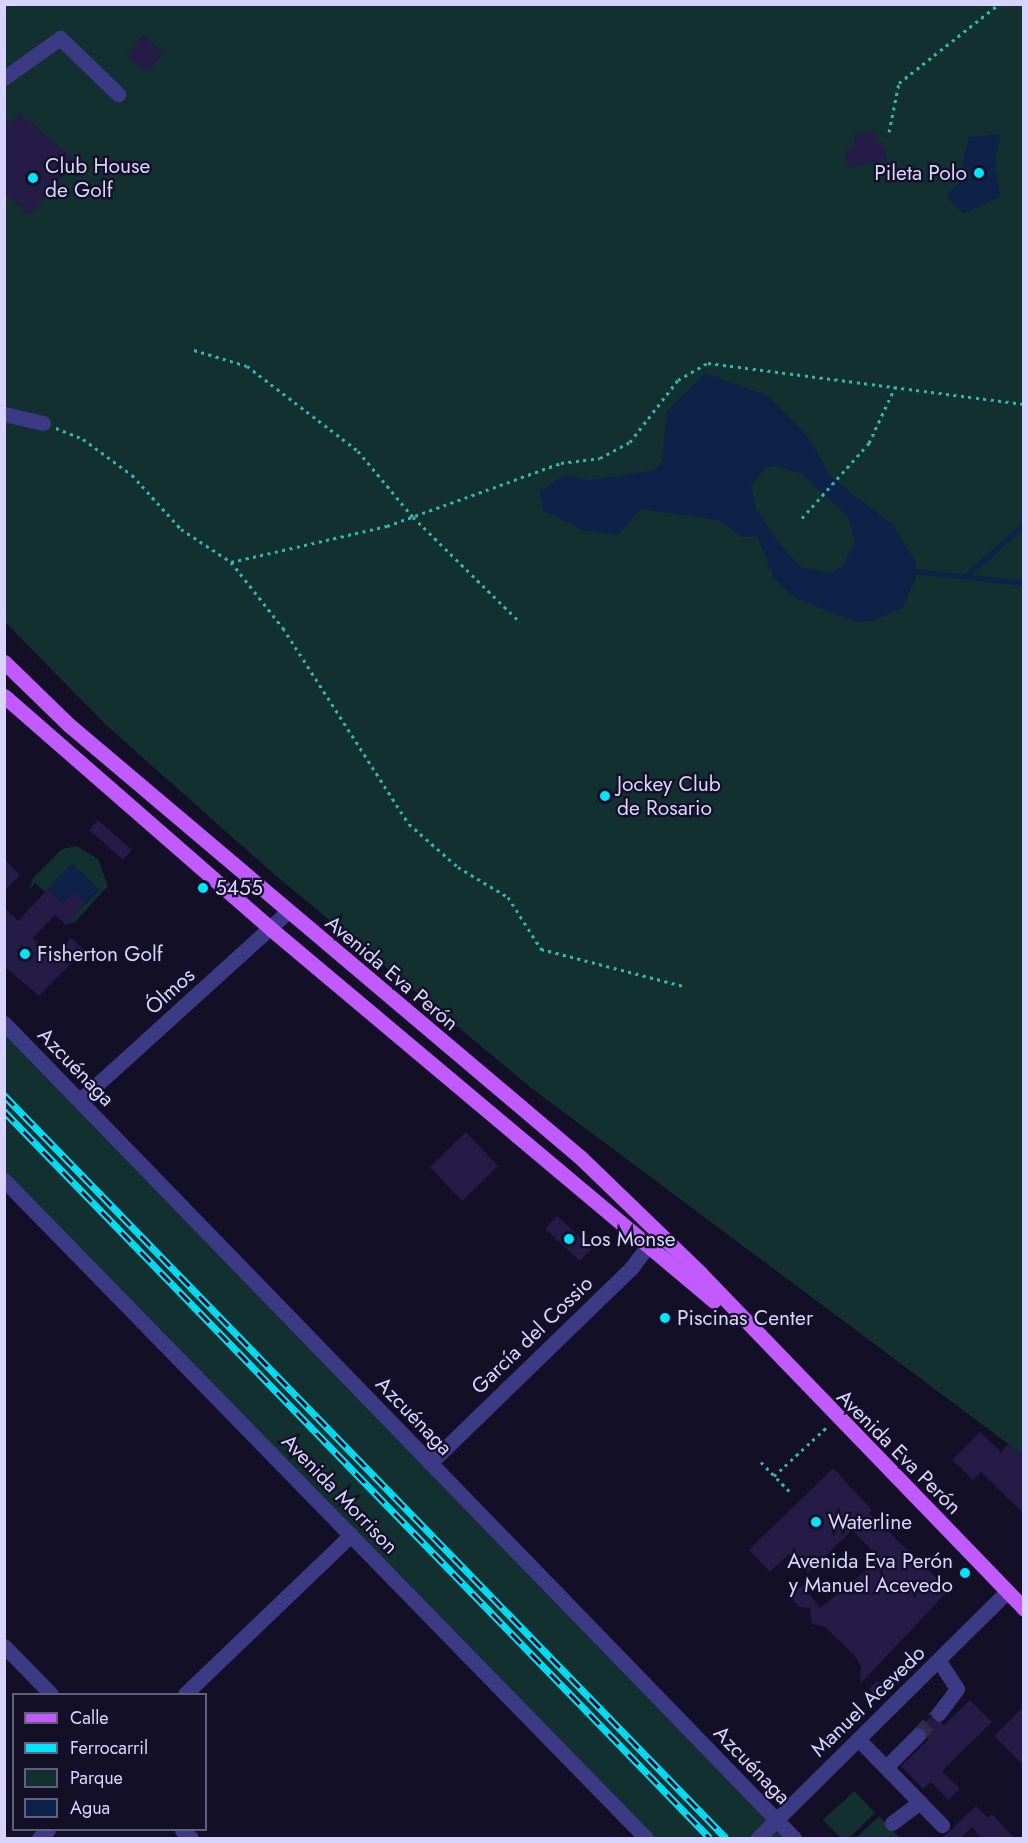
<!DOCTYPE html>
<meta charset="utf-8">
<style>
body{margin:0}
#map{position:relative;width:1028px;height:1843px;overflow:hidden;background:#130f26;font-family:Jost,sans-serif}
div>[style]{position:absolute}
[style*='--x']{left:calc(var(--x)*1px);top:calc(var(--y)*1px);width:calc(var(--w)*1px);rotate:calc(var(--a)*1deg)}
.green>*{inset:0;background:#12302f}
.water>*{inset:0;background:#0c2248}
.stream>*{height:4.5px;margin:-2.25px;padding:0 2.25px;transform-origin:2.25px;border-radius:2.25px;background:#0c2248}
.building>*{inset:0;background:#241b47}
.minor-tunnel>*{height:15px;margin-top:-7.5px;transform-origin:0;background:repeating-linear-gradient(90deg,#312d47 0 15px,transparent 0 23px)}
.path>*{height:3px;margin-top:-1.5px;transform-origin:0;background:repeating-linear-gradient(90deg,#2fb8b0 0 3px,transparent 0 7.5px)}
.minor>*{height:15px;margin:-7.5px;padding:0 7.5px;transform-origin:7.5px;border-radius:7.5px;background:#3d3a85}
.major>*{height:15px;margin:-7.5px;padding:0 7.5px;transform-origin:7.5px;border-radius:7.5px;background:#c25bff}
.rail>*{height:7px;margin-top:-3.5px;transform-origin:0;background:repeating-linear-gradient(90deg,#130f26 0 14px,#00e5ff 0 28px);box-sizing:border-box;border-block:2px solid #00e5ff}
.dots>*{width:16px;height:16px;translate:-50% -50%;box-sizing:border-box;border:3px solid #130f26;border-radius:50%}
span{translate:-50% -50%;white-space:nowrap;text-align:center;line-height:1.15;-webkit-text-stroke:4.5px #130f26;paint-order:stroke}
.poi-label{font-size:21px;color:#d9d4ff}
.left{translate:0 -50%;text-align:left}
.right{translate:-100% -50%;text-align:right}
.street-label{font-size:21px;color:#d9d4ff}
.frame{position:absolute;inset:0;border:6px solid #d9d4ff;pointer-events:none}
.legend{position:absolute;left:12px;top:1693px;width:195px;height:138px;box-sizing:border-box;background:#130f26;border:2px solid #625e7d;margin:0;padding:8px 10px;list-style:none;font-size:18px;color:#d9d4ff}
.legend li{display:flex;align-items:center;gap:12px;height:30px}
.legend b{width:30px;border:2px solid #625e7d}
</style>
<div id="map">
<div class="green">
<div style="clip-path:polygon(4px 5px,1023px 5px,1023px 1455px,530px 1087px,268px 869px,105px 724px,5px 622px)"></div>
<div style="clip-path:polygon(77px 846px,98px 859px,108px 886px,75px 922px,65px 925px,99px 890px,72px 864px,45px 892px,35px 883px,29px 890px,33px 878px,62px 849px)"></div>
<div style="clip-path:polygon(4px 1023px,794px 1838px,646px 1838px,5px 1180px)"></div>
<div style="clip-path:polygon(854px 1791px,875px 1813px,849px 1838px,841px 1838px,823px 1820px)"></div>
<div style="clip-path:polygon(879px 1816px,900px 1838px,856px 1838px)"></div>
</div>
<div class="water">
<div style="clip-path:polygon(1000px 134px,995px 165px,1000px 197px,963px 214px,946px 196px,958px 183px,969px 137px)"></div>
<div style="clip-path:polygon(evenodd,706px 373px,768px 396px,808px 437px,832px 478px,892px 524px,915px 561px,916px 578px,903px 607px,873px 621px,856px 622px,793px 597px,774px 578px,757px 536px,743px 537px,718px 520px,641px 509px,618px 535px,585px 531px,543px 510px,540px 491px,564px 475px,590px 480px,655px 470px,662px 461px,667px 411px,706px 373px,774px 466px,800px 473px,848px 517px,855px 541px,843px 566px,831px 573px,801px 567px,777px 541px,756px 508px,751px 486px,764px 469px,774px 466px)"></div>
<div style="clip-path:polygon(72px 864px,99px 890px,86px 903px,74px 892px,63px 903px,48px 889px)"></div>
</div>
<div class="stream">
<div style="--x:915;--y:571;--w:110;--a:6.3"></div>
<div style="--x:966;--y:576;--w:78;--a:-41.9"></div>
</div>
<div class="building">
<div style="clip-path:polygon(143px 35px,164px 53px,147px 73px,126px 56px)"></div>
<div style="clip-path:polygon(20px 113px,76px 161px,30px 215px,4px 194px,4px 117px,11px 123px)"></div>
<div style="clip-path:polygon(874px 131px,876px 143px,883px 142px,887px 160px,848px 168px,845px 149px,856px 147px,854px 135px)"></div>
<div style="clip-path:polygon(98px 820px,132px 850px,123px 860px,89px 830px)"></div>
<div style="clip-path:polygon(4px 859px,20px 875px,4px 891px)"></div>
<div style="clip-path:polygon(48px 889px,63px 903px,74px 891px,86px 903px,66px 925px,55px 915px,33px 938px,53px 957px,71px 938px,84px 950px,39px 996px,4px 966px,4px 908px,18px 921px)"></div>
<div style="clip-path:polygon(466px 1132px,498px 1166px,462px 1201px,430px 1167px)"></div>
<div style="clip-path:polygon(557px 1216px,592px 1248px,580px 1261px,545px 1229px)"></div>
<div style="clip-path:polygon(980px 1432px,1001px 1452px,1009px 1444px,1023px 1455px,1023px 1513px,981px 1472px,973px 1480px,952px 1460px)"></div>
<div style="clip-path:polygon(833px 1468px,872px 1510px,869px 1513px,949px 1590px,860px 1684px,861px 1667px,855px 1656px,825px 1627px,812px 1624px,810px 1608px,798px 1607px,790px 1595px,803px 1585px,820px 1608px,880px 1559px,852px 1530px,808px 1573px,789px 1554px,770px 1572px,749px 1550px)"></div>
<div style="clip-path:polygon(877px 1681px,887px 1690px,878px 1699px,869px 1689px)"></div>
<div style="clip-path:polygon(970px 1700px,992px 1722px,942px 1771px,960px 1789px,948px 1800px,931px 1782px,923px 1789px,901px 1766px,928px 1740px,921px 1726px,930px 1717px,944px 1725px)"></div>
<div style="clip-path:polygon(1023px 1707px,1023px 1765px,994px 1736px)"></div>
<div style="clip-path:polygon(976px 1806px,988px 1818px,992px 1814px,1015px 1839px,982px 1839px,972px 1827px,960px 1839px,941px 1839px)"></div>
</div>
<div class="minor-tunnel">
<div style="--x:918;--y:1735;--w:30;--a:-46"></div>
</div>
<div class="path">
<div style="--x:889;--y:132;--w:50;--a:-78.5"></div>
<div style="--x:899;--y:83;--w:127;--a:-38.3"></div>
<div style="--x:194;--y:350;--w:55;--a:16.8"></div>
<div style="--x:247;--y:366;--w:140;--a:37.4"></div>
<div style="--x:358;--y:451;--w:86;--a:50.2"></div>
<div style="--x:413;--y:517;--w:150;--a:44.5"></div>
<div style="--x:56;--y:428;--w:29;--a:22"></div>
<div style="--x:83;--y:439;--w:61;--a:36.3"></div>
<div style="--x:132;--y:475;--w:73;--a:47.8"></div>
<div style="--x:181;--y:529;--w:60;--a:33.4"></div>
<div style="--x:231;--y:562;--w:160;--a:-13"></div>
<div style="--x:387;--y:526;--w:185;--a:-19.9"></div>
<div style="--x:561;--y:463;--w:39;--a:-7"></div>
<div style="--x:600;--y:458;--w:34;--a:-28"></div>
<div style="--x:630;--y:442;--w:78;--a:-52.3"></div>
<div style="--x:678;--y:380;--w:34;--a:-30"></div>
<div style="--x:708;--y:363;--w:319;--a:7.4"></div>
<div style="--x:802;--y:518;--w:101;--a:-48.2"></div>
<div style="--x:869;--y:443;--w:62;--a:-65.1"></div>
<div style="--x:231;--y:562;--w:84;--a:51.8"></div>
<div style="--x:283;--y:628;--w:233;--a:57.3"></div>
<div style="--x:409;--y:824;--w:65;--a:41.3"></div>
<div style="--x:458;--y:867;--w:58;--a:31"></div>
<div style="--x:508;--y:897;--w:62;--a:57.6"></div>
<div style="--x:541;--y:949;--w:147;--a:14.6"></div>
<div style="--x:761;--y:1462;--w:43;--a:45.9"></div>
<div style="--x:774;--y:1476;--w:74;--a:-42.8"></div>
</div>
<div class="minor">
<div style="--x:4;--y:78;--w:69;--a:-35.5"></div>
<div style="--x:60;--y:38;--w:81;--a:44"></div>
<div style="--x:4;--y:414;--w:40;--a:13"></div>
<div style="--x:4;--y:1023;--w:1135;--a:45.89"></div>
<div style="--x:80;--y:1100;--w:280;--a:-42.2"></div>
<div style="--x:4;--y:1180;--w:919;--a:45.71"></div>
<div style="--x:430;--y:1463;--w:281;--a:-44.1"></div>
<div style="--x:632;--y:1267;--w:40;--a:-53"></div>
<div style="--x:4;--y:1646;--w:67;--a:45.6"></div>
<div style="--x:939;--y:1661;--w:33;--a:57"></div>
<div style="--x:957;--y:1689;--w:30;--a:127"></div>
<div style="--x:185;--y:1694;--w:230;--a:-43.8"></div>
<div style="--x:859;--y:1740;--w:119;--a:45.7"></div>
<div style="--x:886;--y:1767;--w:45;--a:-45"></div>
<div style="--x:892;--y:1823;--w:35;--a:-37"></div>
<div style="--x:182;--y:1830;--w:12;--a:42"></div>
<div style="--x:39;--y:1838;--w:12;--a:-42"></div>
<div style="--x:758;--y:1838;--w:350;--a:-44.7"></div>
</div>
<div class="major">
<div style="--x:4;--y:662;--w:91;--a:44.1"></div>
<div style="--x:69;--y:725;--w:669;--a:40.21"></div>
<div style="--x:580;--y:1157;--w:167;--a:44"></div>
<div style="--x:700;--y:1273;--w:467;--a:46"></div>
<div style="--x:4;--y:696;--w:354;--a:41.1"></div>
<div style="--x:271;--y:929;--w:578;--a:40.02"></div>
</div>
<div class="rail">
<div style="--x:4;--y:1095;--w:1036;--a:45.82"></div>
<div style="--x:4;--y:1111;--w:1013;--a:45.84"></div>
</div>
<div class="dots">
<div style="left:979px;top:173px;background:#00e5ff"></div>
<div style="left:33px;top:178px;background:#00e5ff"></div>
<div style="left:605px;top:796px;background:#00e5ff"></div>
<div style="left:203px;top:888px;background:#00e5ff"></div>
<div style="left:25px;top:954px;background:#00e5ff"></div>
<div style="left:569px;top:1239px;background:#00e5ff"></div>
<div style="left:665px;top:1318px;background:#00e5ff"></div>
<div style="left:816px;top:1522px;background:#00e5ff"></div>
<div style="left:965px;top:1573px;background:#00e5ff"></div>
</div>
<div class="poi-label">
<span class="left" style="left:45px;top:178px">Club House<br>de Golf</span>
<span class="right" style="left:967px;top:173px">Pileta Polo</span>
<span class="left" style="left:617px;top:796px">Jockey Club<br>de Rosario</span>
<span class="left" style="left:215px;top:888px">5455</span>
<span class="left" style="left:37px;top:954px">Fisherton Golf</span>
<span class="left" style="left:581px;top:1239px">Los Monse</span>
<span class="left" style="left:677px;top:1318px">Piscinas Center</span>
<span class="left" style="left:828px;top:1522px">Waterline</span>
<span class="right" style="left:953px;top:1573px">Avenida Eva Perón<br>y Manuel Acevedo</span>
</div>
<div class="street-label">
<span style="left:392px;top:973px;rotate:40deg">Avenida Eva Perón</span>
<span style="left:170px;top:991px;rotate:-42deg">Ólmos</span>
<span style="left:76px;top:1067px;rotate:46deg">Azcuénaga</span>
<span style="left:532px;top:1335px;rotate:-44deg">García del Cossio</span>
<span style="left:414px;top:1416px;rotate:46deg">Azcuénaga</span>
<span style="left:899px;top:1452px;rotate:45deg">Avenida Eva Perón</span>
<span style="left:340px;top:1494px;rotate:46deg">Avenida Morrison</span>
<span style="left:868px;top:1701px;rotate:-44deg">Manuel Acevedo</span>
<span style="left:752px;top:1765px;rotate:46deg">Azcuénaga</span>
</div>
<div class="frame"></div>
<ul class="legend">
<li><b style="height:8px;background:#c25bff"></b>Calle</li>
<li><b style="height:8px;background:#00e5ff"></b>Ferrocarril</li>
<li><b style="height:16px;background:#12302f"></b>Parque</li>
<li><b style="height:16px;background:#0c2248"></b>Agua</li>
</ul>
</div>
